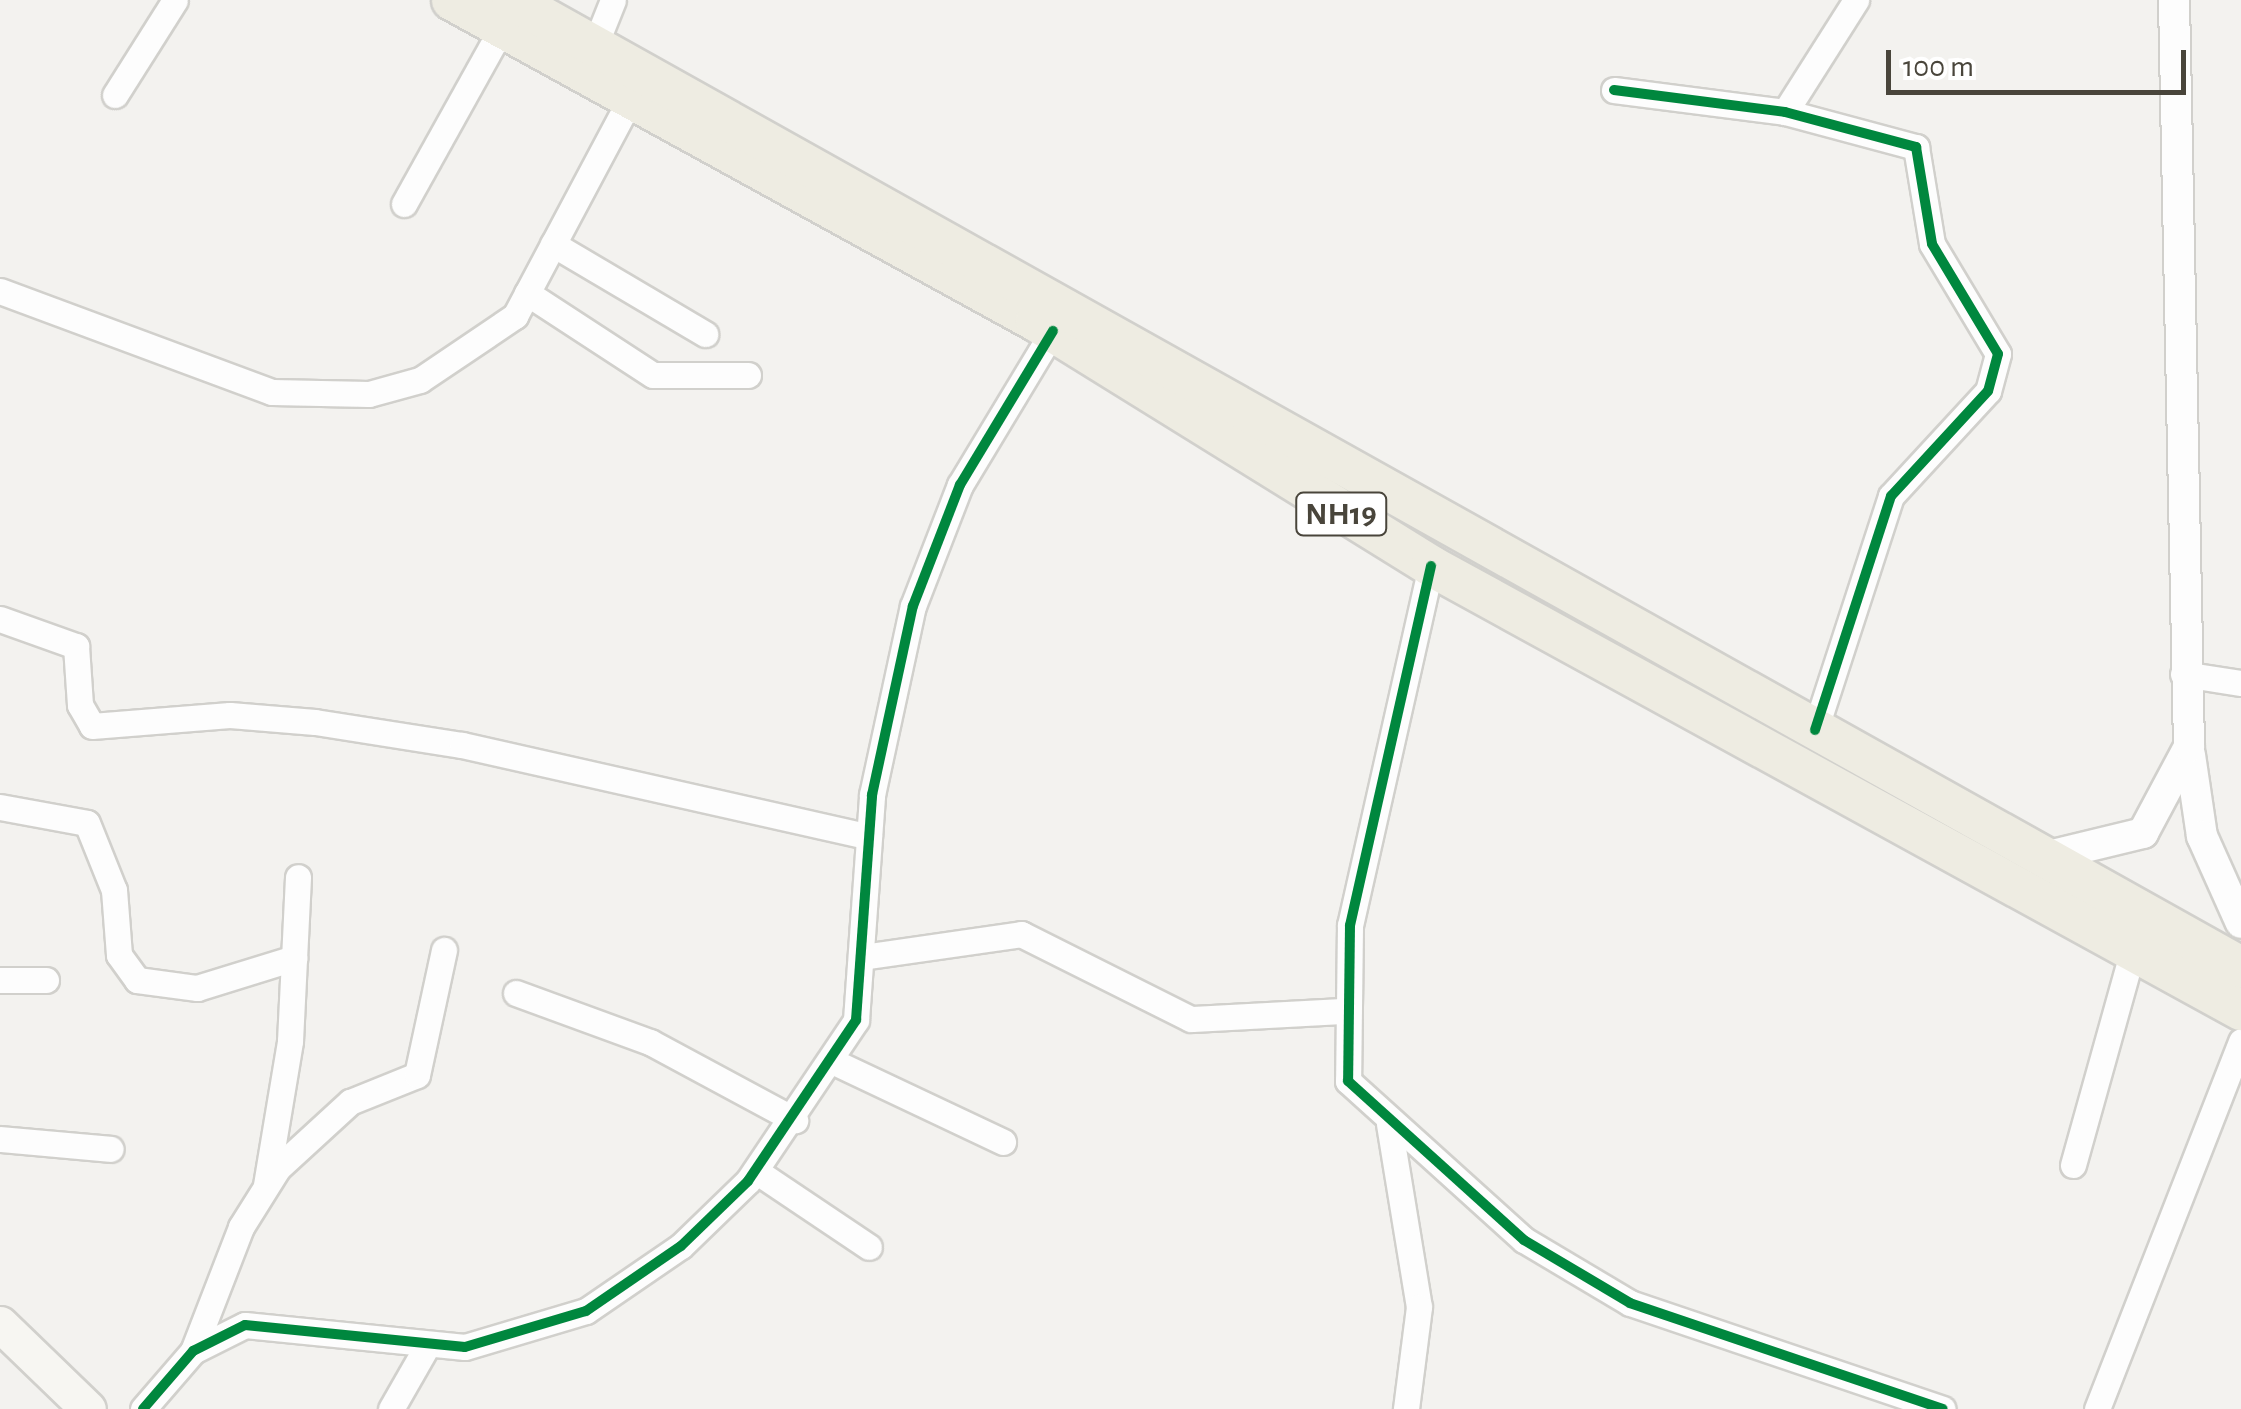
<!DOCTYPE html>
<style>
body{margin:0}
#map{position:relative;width:2241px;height:1409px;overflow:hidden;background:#f3f2ef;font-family:"Alegreya Sans",sans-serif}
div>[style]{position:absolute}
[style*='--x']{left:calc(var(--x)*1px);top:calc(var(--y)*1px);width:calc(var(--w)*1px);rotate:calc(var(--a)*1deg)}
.roads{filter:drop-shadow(2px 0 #d1d0cc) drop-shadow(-2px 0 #d1d0cc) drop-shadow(0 2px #d1d0cc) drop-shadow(0 -2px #d1d0cc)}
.minor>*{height:25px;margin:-12.5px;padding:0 12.5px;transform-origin:12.5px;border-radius:12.5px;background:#fdfdfd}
.tertiary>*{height:30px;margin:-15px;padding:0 15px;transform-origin:15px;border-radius:15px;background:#fdfdfd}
.secondary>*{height:35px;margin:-17.5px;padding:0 17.5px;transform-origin:17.5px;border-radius:17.5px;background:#f7f6f2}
.trunk>*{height:40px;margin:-20px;padding:0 20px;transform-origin:20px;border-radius:20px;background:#eeece2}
.cycleway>*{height:10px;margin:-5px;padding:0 5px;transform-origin:5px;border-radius:5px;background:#00873e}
span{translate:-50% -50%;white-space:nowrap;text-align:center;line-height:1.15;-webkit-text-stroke:8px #fff;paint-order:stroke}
.shield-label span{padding:2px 8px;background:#fff;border:2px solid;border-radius:8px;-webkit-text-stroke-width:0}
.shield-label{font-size:32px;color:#49453b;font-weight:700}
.scale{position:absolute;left:1886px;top:50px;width:300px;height:45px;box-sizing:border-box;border:5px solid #49453b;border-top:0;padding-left:12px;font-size:30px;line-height:35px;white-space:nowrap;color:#49453b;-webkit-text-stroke:8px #fff;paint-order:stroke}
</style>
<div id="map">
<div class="roads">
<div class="minor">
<div style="--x:595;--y:45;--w:48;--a:-68.2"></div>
<div style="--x:1614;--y:90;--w:172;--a:7.3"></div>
<div style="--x:1785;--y:112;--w:136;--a:15"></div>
<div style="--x:1916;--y:147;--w:98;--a:80.6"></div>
<div style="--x:1932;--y:244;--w:128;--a:59"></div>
<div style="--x:1998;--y:354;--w:38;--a:105"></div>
<div style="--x:1988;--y:391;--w:143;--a:132.7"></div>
<div style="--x:1891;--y:496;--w:246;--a:108"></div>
<div style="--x:115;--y:95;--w:112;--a:-57.7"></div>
<div style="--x:1785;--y:112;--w:133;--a:-57.6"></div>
<div style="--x:404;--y:204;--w:201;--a:-60.9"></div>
<div style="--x:553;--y:244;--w:177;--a:30.6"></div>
<div style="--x:0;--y:291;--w:290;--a:20.4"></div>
<div style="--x:272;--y:392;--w:97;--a:1.2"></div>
<div style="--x:369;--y:394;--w:53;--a:-15.4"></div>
<div style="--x:420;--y:380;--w:115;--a:-34"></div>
<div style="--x:515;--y:316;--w:247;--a:-62"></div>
<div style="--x:527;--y:293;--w:150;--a:33.1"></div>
<div style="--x:653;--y:375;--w:95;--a:0"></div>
<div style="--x:1431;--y:566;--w:368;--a:102.7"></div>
<div style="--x:1350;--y:925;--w:156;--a:90.7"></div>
<div style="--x:1348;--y:1081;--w:237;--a:42.1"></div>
<div style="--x:1524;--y:1240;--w:123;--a:30.7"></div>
<div style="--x:1630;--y:1303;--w:330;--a:18.7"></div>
<div style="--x:0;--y:619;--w:81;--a:19.6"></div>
<div style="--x:76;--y:646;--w:59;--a:86.1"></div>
<div style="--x:80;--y:705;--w:24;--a:60"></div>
<div style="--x:92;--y:726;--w:138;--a:-4.6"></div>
<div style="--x:230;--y:715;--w:85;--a:4.7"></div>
<div style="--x:315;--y:722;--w:149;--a:8.9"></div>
<div style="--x:462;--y:745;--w:417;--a:12.7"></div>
<div style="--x:2183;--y:674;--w:59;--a:8.8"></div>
<div style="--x:0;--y:807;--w:88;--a:10.4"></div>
<div style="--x:87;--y:823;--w:72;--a:68.1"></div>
<div style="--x:114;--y:890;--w:65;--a:85.6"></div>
<div style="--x:119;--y:955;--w:31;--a:54"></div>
<div style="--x:137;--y:980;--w:61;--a:7.6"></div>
<div style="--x:197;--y:988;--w:102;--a:-17.2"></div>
<div style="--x:862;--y:957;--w:161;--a:-8.2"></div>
<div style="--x:1021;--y:934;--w:190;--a:26.6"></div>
<div style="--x:1191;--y:1019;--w:153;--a:-3"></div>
<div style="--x:0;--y:980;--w:46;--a:0"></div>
<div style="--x:516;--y:993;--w:143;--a:20.1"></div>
<div style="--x:650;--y:1042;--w:165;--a:28.3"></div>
<div style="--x:834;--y:1062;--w:187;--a:25.3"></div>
<div style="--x:1389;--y:1124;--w:185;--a:80.7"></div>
<div style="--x:1419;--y:1307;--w:103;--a:97.3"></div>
<div style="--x:0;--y:1139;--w:111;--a:5.1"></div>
<div style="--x:2073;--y:1165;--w:223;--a:-74.4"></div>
<div style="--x:756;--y:1171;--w:136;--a:33.9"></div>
<div style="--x:266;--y:1185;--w:146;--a:-80.5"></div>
<div style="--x:290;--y:1041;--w:164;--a:-87.2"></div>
<div style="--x:193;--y:1351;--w:133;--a:-68.8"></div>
<div style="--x:241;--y:1227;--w:70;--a:-57.9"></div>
<div style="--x:278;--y:1168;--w:98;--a:-42.5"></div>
<div style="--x:350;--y:1102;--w:72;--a:-21.9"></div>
<div style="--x:417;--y:1075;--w:128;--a:-77.8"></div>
<div style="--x:143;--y:1409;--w:77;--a:-49.2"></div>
<div style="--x:193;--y:1351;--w:58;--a:-26.6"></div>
<div style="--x:245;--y:1325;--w:221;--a:5.7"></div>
<div style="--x:465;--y:1347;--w:126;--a:-16.6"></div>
<div style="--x:586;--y:1311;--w:115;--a:-34.4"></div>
<div style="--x:681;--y:1246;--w:93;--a:-44.1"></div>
<div style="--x:748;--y:1181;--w:194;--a:-56.1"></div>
<div style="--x:856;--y:1020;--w:226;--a:-85.9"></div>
<div style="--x:872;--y:795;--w:193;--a:-77.8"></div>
<div style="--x:913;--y:606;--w:130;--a:-68.8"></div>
<div style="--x:960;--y:485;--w:180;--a:-58.9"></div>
<div style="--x:391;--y:1409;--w:70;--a:-60.2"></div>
<div style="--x:2097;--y:1409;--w:395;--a:-68.6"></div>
</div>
<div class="tertiary">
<div style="--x:2190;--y:755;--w:82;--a:81.6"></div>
<div style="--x:2202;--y:836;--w:95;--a:65.9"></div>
<div style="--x:2044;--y:857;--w:102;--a:-13.6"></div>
<div style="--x:2143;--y:833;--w:98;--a:-61.9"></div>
<div style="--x:2189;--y:747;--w:747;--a:-91.15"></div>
</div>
<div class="secondary">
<div style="--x:0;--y:1324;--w:122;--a:44"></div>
</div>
<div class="trunk">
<div style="--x:452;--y:0;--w:666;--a:28.8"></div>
<div style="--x:1036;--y:321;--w:465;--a:31.8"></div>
<div style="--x:1431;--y:566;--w:924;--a:28.73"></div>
<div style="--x:512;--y:0;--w:1981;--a:29.22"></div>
</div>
</div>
<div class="cycleway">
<div style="--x:1614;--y:90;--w:172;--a:7.3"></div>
<div style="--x:1785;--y:112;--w:136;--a:15"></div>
<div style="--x:1916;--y:147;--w:98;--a:80.6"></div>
<div style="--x:1932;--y:244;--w:128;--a:59"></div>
<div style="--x:1998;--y:354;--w:38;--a:105"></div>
<div style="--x:1988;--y:391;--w:143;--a:132.7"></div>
<div style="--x:1891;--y:496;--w:246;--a:108"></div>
<div style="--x:1431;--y:566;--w:368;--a:102.7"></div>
<div style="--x:1350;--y:925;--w:156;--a:90.7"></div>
<div style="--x:1348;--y:1081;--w:237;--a:42.1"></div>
<div style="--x:1524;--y:1240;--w:123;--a:30.7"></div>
<div style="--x:1630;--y:1303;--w:330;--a:18.7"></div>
<div style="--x:143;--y:1409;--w:77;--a:-49.2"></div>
<div style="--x:193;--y:1351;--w:58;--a:-26.6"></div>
<div style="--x:245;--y:1325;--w:221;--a:5.7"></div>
<div style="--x:465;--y:1347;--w:126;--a:-16.6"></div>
<div style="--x:586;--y:1311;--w:115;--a:-34.4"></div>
<div style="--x:681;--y:1246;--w:93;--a:-44.1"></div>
<div style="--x:748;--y:1181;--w:194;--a:-56.1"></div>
<div style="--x:856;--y:1020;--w:226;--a:-85.9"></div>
<div style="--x:872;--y:795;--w:193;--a:-77.8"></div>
<div style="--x:913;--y:606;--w:130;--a:-68.8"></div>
<div style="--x:960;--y:485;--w:180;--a:-58.9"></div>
</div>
<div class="shield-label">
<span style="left:1341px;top:514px">NH19</span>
</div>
<div class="scale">100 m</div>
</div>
